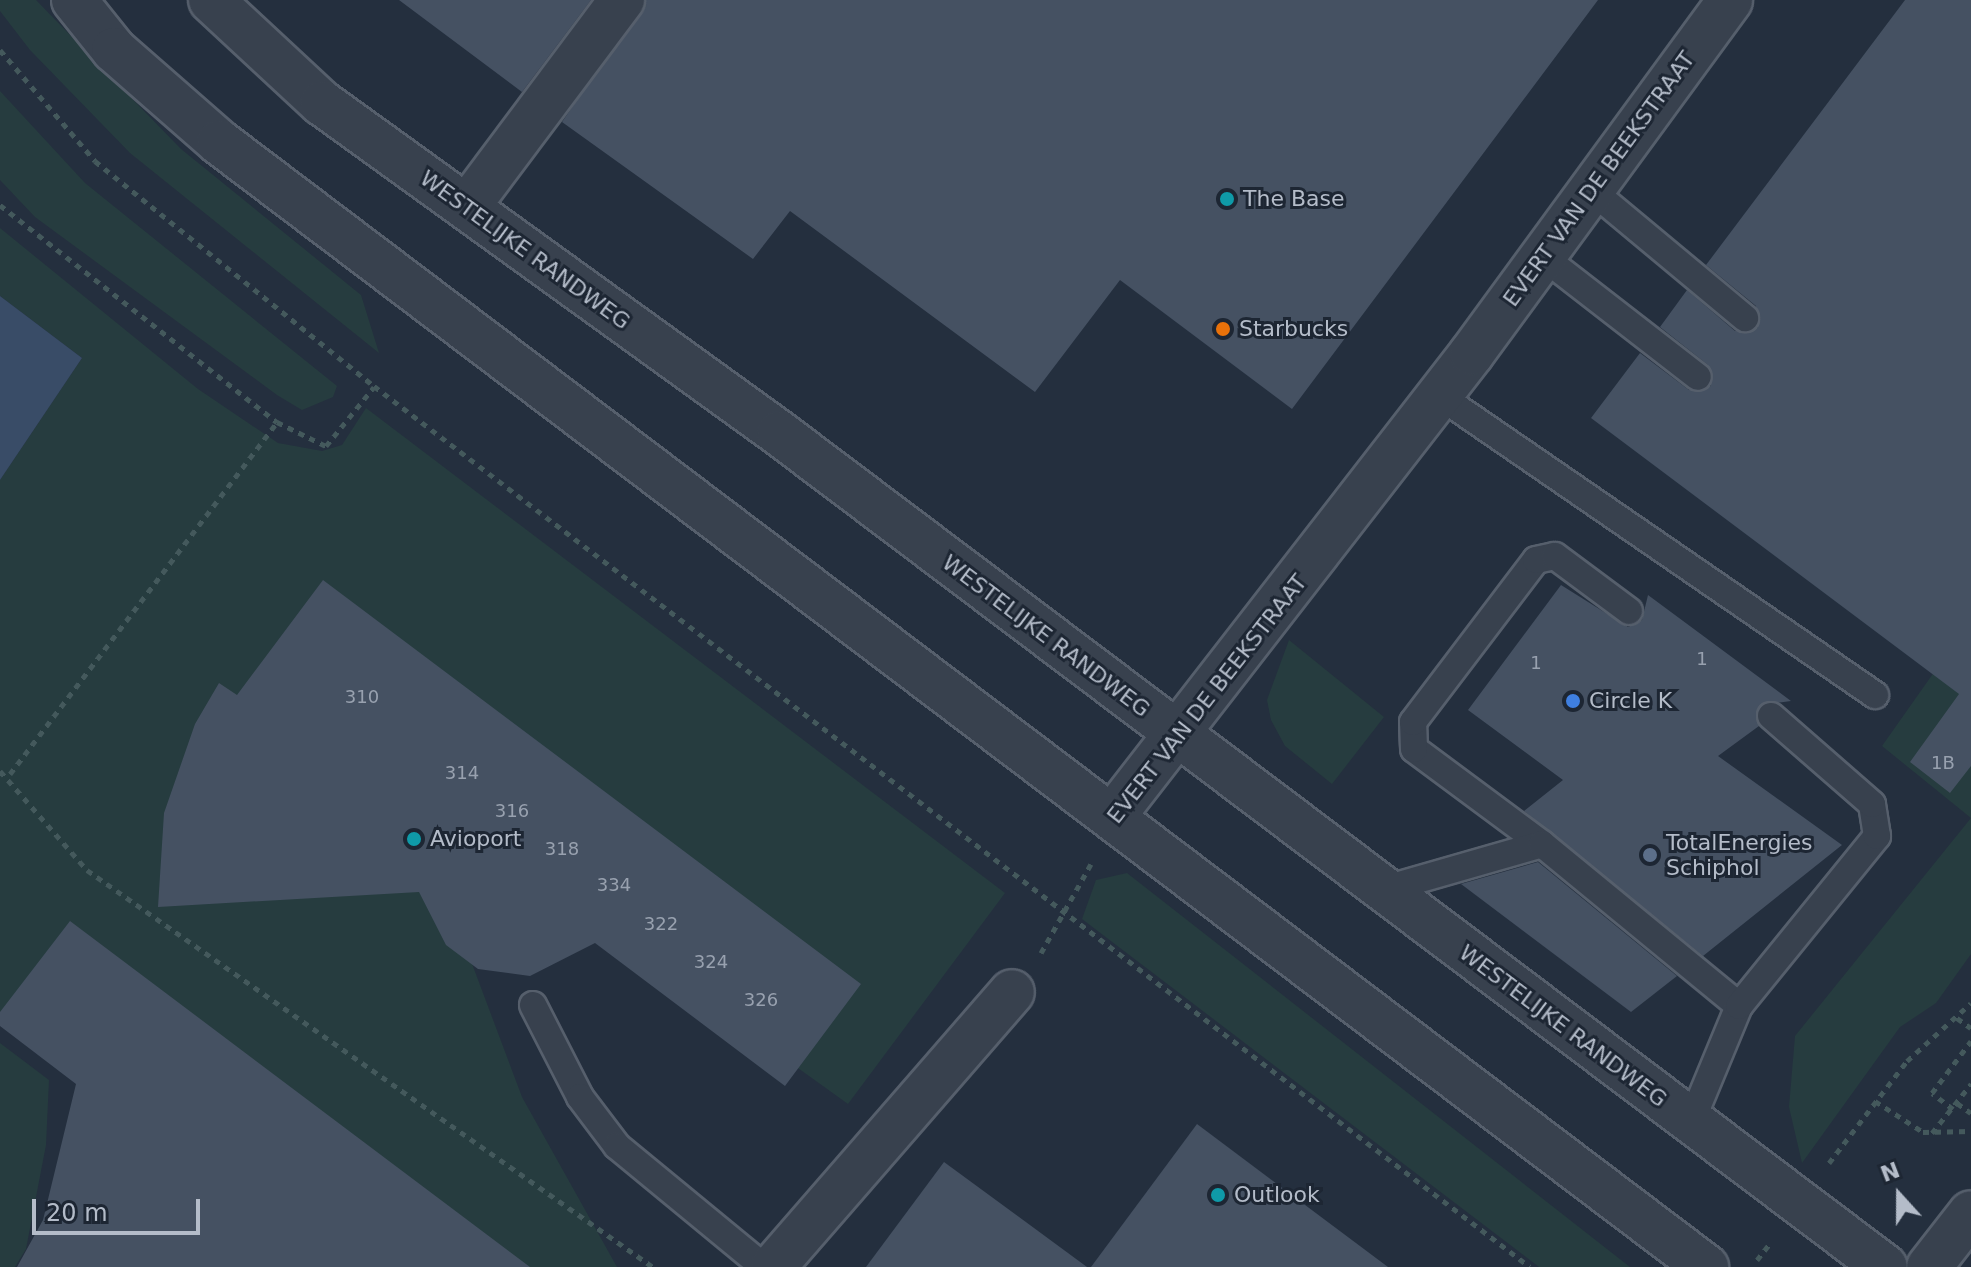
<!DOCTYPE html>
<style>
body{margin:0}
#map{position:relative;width:1971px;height:1267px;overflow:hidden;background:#242f3e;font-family:"DejaVu Sans",sans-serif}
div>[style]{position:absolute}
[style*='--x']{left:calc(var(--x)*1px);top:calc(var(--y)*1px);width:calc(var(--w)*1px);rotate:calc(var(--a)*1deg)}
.green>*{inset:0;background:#263c3f}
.water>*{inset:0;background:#394c67}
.building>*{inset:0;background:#455162}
.path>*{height:5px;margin-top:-2.5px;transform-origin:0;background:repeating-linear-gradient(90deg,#44595c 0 6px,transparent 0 12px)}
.roads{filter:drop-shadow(2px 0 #565f6c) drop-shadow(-2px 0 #565f6c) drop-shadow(0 2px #565f6c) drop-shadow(0 -2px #565f6c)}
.service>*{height:26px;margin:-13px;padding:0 13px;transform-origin:13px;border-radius:13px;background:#38414e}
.minor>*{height:44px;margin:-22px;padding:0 22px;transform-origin:22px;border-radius:22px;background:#38414e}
.tertiary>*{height:44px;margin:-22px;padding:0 22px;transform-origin:22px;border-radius:22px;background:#38414e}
.dots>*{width:22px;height:22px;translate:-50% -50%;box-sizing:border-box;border:4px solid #1d2633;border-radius:50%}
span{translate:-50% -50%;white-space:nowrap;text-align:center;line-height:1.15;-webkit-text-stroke:6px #1d2633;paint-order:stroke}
.number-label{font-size:18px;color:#98a1af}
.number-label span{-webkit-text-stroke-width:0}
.street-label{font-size:22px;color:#b4bcc9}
.poi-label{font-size:22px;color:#b4bcc9}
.left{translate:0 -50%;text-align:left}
.north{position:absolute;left:1859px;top:1155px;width:80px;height:80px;-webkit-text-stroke:6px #1d2633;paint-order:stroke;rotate:339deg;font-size:22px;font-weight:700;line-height:32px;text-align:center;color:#b4bcc9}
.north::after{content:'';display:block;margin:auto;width:28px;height:36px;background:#b4bcc9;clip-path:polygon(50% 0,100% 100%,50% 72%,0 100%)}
.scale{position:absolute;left:32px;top:1199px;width:168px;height:36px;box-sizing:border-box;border:4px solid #b4bcc9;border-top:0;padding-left:10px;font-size:24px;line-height:28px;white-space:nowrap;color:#b4bcc9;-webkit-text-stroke:6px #1d2633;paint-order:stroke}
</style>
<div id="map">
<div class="green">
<div style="clip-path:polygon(0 0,36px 0,181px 149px,361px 295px,379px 353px,130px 153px,30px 50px,0 11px)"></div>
<div style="clip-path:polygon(0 91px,85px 183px,337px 386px,333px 397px,302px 410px,277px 395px,35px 217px,0 180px)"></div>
<div style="clip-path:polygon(0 228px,198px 389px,278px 443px,322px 451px,342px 445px,366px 408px,1005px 893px,848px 1104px,581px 912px,456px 921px,522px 1097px,617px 1267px,461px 1267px,0 1018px,0 480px,82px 358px,0 296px)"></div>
<div style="clip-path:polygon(1289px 640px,1384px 717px,1332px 784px,1285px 746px,1271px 720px,1267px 700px)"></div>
<div style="clip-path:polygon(1937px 668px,1971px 695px,1971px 954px,1936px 1003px,1900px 1027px,1802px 1163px,1789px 1107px,1795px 1036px,1971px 818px,1882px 746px)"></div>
<div style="clip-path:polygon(1127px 873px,1630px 1267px,1539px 1267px,1082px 919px,1096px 880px)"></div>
<div style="clip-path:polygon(0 1043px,49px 1080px,46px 1145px,26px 1249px,15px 1267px,0 1267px)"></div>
</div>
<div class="water">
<div style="clip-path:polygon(0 296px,82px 358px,0 480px)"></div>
</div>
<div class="building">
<div style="clip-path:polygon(399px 0,591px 0,522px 92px)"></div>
<div style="clip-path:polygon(646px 0,1598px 0,1292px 409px,1120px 280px,1035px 392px,790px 211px,753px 259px,562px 122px)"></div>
<div style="clip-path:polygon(1905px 0,1971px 0,1971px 766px,1950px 793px,1910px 762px,1959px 694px,1591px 418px,1640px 353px,1689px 390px,1711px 386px,1708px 365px,1660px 327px,1687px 290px,1735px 331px,1758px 328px,1756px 306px,1706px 265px)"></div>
<div style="clip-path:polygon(323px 580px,861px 984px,785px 1086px,595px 943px,530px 976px,478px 969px,446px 945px,419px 892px,158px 907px,164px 813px,195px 724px,219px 683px,237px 695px)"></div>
<div style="clip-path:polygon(1561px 585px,1628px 627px,1642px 620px,1648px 595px,1791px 701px,1760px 705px,1759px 726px,1718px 756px,1842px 845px,1703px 956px,1524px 811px,1563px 780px,1468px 710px)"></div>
<div style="clip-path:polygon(1538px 862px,1677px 976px,1631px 1012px,1461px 884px)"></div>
<div style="clip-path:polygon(70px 921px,530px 1267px,17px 1267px,43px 1220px,76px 1084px,0 1026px,0 1012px)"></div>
<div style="clip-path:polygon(1197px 1124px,1388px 1267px,1091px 1267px)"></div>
<div style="clip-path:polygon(944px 1162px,1087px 1267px,866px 1267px)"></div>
</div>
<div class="path">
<div style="--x:0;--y:50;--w:146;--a:49.4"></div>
<div style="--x:95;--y:161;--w:358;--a:38.9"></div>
<div style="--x:374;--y:386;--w:1453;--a:37.31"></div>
<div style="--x:0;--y:205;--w:352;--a:38.1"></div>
<div style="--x:277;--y:422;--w:55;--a:26.1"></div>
<div style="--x:326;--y:446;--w:76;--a:-50.9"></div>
<div style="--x:0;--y:771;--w:132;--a:48.7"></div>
<div style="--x:87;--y:870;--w:691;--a:35.05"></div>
<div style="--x:10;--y:774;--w:442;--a:-52.8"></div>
<div style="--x:1041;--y:953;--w:102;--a:-60.7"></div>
<div style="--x:1957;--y:1018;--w:17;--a:36"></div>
<div style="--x:1875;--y:1101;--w:57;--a:32.9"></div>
<div style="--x:1923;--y:1132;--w:48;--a:-1.2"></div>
<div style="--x:1957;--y:1103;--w:17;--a:36"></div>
<div style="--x:1953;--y:1109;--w:26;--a:-143"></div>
<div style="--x:1932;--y:1093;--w:65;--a:-53.1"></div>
<div style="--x:1932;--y:1133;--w:63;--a:-51.5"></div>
<div style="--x:1829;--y:1163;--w:128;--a:-52.6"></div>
<div style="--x:1907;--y:1061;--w:86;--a:-42.2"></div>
<div style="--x:1757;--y:1260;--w:23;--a:-52"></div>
</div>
<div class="roads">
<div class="service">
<div style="--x:1590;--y:189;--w:202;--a:39.8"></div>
<div style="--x:1542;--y:256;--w:197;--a:37.8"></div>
<div style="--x:1440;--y:396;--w:528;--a:34.5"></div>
<div style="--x:1542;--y:844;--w:159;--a:-143.4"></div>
<div style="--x:1414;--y:749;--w:27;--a:-92"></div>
<div style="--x:1413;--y:722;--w:203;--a:-52.8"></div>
<div style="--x:1536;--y:560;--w:19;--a:-12"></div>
<div style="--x:1555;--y:556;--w:92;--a:36.6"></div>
<div style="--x:1382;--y:890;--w:166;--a:-16"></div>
<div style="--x:1542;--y:844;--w:255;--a:39.4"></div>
<div style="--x:1739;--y:1006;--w:126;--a:112.5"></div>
<div style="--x:533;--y:1005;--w:103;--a:62.9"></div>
<div style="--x:580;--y:1097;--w:61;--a:52.9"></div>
<div style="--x:617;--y:1146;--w:190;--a:39.5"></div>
<div style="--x:1739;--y:1006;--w:219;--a:-50.9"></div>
<div style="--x:1877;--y:836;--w:32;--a:-99"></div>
<div style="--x:1872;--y:804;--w:134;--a:-138.9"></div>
</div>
<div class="minor">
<div style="--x:467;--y:207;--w:259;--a:-53.2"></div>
<div style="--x:1112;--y:817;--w:587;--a:-52.19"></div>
<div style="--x:1472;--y:353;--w:437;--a:-53.8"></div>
<div style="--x:773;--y:1267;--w:364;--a:-49"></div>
</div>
<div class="tertiary">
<div style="--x:74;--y:0;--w:64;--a:51.3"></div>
<div style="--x:114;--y:50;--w:140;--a:41.2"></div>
<div style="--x:219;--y:142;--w:1865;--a:37.11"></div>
<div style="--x:211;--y:0;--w:151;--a:42.9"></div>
<div style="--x:322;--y:103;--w:564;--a:35.83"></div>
<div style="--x:779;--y:433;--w:1385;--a:37.02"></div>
<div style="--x:1929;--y:1267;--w:68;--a:-52.1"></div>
</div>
</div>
<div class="dots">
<div style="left:1227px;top:199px;background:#0f9aa8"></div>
<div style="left:1223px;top:329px;background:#e8710a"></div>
<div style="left:1573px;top:701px;background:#3f7fe0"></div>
<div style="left:414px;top:839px;background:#0f9aa8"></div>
<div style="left:1650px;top:855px;background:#5c6f8a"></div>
<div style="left:1218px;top:1195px;background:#0f9aa8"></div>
</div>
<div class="number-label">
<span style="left:1702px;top:659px">1</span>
<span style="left:1536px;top:663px">1</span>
<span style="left:362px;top:697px">310</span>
<span style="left:1943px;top:763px">1B</span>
<span style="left:462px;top:773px">314</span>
<span style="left:512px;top:811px">316</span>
<span style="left:562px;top:849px">318</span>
<span style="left:614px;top:885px">334</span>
<span style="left:661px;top:924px">322</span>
<span style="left:711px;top:962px">324</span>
<span style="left:761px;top:1000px">326</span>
</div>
<div class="street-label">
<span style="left:1599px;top:179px;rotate:-54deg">EVERT VAN DE BEEKSTRAAT</span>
<span style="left:525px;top:250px;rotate:36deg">WESTELIJKE RANDWEG</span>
<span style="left:1046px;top:636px;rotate:37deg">WESTELIJKE RANDWEG</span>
<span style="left:1207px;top:699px;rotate:-52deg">EVERT VAN DE BEEKSTRAAT</span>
<span style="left:1563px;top:1026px;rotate:37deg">WESTELIJKE RANDWEG</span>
</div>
<div class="poi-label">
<span class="left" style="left:1243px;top:199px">The Base</span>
<span class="left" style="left:1239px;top:329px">Starbucks</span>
<span class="left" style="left:1589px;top:701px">Circle K</span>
<span class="left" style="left:430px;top:839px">Avioport</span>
<span class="left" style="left:1666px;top:855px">TotalEnergies<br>Schiphol</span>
<span class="left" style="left:1234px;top:1195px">Outlook</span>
</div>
<div class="north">N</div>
<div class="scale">20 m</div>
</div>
